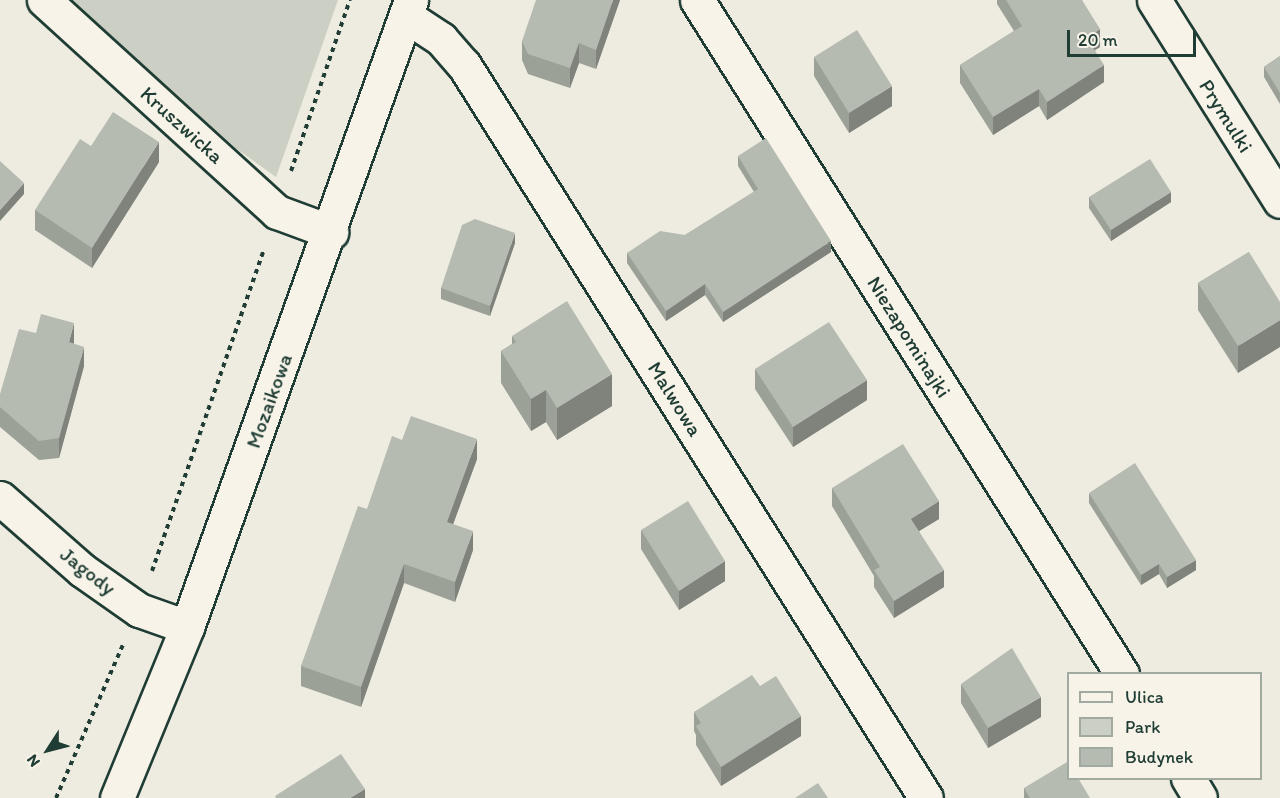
<!DOCTYPE html>
<style>
body{margin:0}
#map{position:relative;width:1280px;height:798px;overflow:hidden;background:#eeece1;font-family:Itim,sans-serif}
div>[style]{position:absolute}
[style*='--x']{left:calc(var(--x)*1px);top:calc(var(--y)*1px);width:calc(var(--w)*1px);rotate:calc(var(--a)*1deg)}
.green>*{inset:0;background:#cccfc4}
.path>*{height:4px;margin-top:-2px;transform-origin:0;background:repeating-linear-gradient(90deg,#1f3d34 0 4.5px,transparent 0 9px)}
.roads{filter:drop-shadow(2px 0 #1f3d34) drop-shadow(-2px 0 #1f3d34) drop-shadow(0 2px #1f3d34) drop-shadow(0 -2px #1f3d34)}
.street>*{height:33px;margin:-16.5px;padding:0 16.5px;transform-origin:16.5px;border-radius:16.5px;background:#f7f3e8}
.secondary>*{height:33px;margin:-16.5px;padding:0 16.5px;transform-origin:16.5px;border-radius:16.5px;background:#f7f3e8}
.wall>*{inset:0;background:#9ca197}
.shaded-wall>*{inset:0;background:#7f837b}
.building>*{inset:0;background:#b5bbb0}
span{translate:-50% -50%;white-space:nowrap;text-align:center;line-height:1.15;-webkit-text-stroke:6px #f7f3e8;paint-order:stroke}
.street-label{font-size:21px;color:#1f3d34}
.legend{position:absolute;left:1067px;top:672px;width:195px;height:108px;box-sizing:border-box;background:#f7f3e8;border:2px solid #a1aaa0;margin:0;padding:8px 10px;list-style:none;font-size:18px;color:#1f3d34}
.legend li{display:flex;align-items:center;gap:12px;height:30px}
.legend b{width:30px;border:2px solid #a1aaa0}
.north{position:absolute;left:18px;top:720px;width:60px;height:60px;-webkit-text-stroke:4px #f7f3e8;paint-order:stroke;rotate:234deg;font-size:16px;font-weight:700;line-height:24px;text-align:center;color:#1f3d34}
.north::after{content:'';display:block;margin:auto;width:21px;height:27px;background:#1f3d34;clip-path:polygon(50% 0,100% 100%,50% 72%,0 100%)}
.scale{position:absolute;left:1067px;top:30px;width:129px;height:27px;box-sizing:border-box;border:3px solid #1f3d34;border-top:0;padding-left:8px;font-size:18px;line-height:21px;white-space:nowrap;color:#1f3d34;-webkit-text-stroke:4px #f7f3e8;paint-order:stroke}
</style>
<div id="map">
<div class="green">
<div style="clip-path:polygon(71px 0,338px 0,276px 177px,237px 149px)"></div>
</div>
<div class="path">
<div style="--x:291;--y:171;--w:181;--a:-71"></div>
<div style="--x:152;--y:571;--w:341;--a:-70.8"></div>
<div style="--x:56;--y:798;--w:167;--a:-66.4"></div>
</div>
<div class="roads">
<div class="street">
<div style="--x:44;--y:0;--w:315;--a:42.3"></div>
<div style="--x:277;--y:212;--w:58;--a:20.3"></div>
<div style="--x:697;--y:0;--w:797;--a:57.77"></div>
<div style="--x:1154;--y:0;--w:237;--a:57.9"></div>
<div style="--x:406;--y:16;--w:42;--a:33.3"></div>
<div style="--x:441;--y:39;--w:35;--a:49"></div>
<div style="--x:464;--y:65;--w:866;--a:57.78"></div>
<div style="--x:0;--y:498;--w:109;--a:41.3"></div>
<div style="--x:82;--y:570;--w:70;--a:35.1"></div>
<div style="--x:139;--y:610;--w:51;--a:19.5"></div>
<div style="--x:1188;--y:778;--w:23;--a:59"></div>
</div>
<div class="secondary">
<div style="--x:117;--y:798;--w:185;--a:-67.7"></div>
<div style="--x:187;--y:627;--w:666;--a:-70.34"></div>
</div>
</div>
<div class="wall">
<div style="clip-path:polygon(620px 0,596px 69px,579px 63px,570px 88px,528px 74px,522px 60px,522px 41px)"></div>
<div style="clip-path:polygon(997px 0,1082px 0,1100px 47px,1095px 50px,1104px 82px,1047px 120px,1039px 106px,993px 135px,960px 83px,960px 65px,1014px 31px,997px 4px)"></div>
<div style="clip-path:polygon(1280px 56px,1280px 104px,1264px 77px,1264px 67px)"></div>
<div style="clip-path:polygon(814px 57px,892px 106px,849px 133px,814px 76px)"></div>
<div style="clip-path:polygon(738px 156px,831px 252px,723px 322px,705px 295px,666px 321px,627px 263px,627px 253px,685px 235px,754px 192px,738px 166px)"></div>
<div style="clip-path:polygon(159px 162px,92px 268px,35px 230px,35px 210px)"></div>
<div style="clip-path:polygon(1089px 197px,1171px 202px,1111px 241px,1089px 208px)"></div>
<div style="clip-path:polygon(515px 243px,490px 316px,441px 299px,441px 288px)"></div>
<div style="clip-path:polygon(1249px 252px,1238px 373px,1198px 310px,1198px 283px)"></div>
<div style="clip-path:polygon(512px 336px,612px 406px,557px 440px,546px 422px,531px 431px,501px 383px,501px 351px,512px 344px)"></div>
<div style="clip-path:polygon(73px 344px,84px 366px,59px 458px,39px 460px,0 427px,0 394px)"></div>
<div style="clip-path:polygon(755px 369px,867px 400px,793px 447px,755px 389px)"></div>
<div style="clip-path:polygon(402px 440px,477px 459px,453px 524px,473px 550px,455px 602px,404px 583px,361px 707px,301px 686px,301px 666px,367px 509px)"></div>
<div style="clip-path:polygon(832px 488px,939px 519px,919px 531px,944px 587px,894px 618px,874px 587px,874px 576px,832px 506px)"></div>
<div style="clip-path:polygon(1089px 493px,1196px 570px,1167px 588px,1159px 574px,1141px 585px,1089px 503px)"></div>
<div style="clip-path:polygon(641px 530px,725px 581px,679px 610px,641px 549px)"></div>
<div style="clip-path:polygon(961px 684px,1041px 717px,988px 748px,961px 703px)"></div>
<div style="clip-path:polygon(760px 686px,801px 736px,721px 786px,696px 745px,696px 735px,694px 731px,694px 712px)"></div>
<div style="clip-path:polygon(1024px 788px,1090px 798px,1024px 798px)"></div>
</div>
<div class="shaded-wall">
<div style="clip-path:polygon(613px 0,620px 0,596px 69px,596px 50px)"></div>
<div style="clip-path:polygon(1100px 29px,1100px 47px,1087px 55px,1087px 38px)"></div>
<div style="clip-path:polygon(579px 43px,579px 63px,570px 88px,570px 68px)"></div>
<div style="clip-path:polygon(1104px 65px,1104px 82px,1047px 120px,1047px 102px)"></div>
<div style="clip-path:polygon(892px 86px,892px 106px,849px 133px,849px 113px)"></div>
<div style="clip-path:polygon(1039px 89px,1039px 106px,993px 135px,993px 117px)"></div>
<div style="clip-path:polygon(159px 142px,159px 162px,92px 268px,92px 248px)"></div>
<div style="clip-path:polygon(24px 183px,24px 194px,0 221px,0 210px)"></div>
<div style="clip-path:polygon(1171px 192px,1171px 202px,1111px 241px,1111px 230px)"></div>
<div style="clip-path:polygon(515px 233px,515px 243px,490px 316px,490px 306px)"></div>
<div style="clip-path:polygon(831px 241px,831px 252px,723px 322px,723px 312px)"></div>
<div style="clip-path:polygon(705px 284px,705px 295px,666px 321px,666px 311px)"></div>
<div style="clip-path:polygon(1280px 320px,1280px 347px,1238px 373px,1238px 346px)"></div>
<div style="clip-path:polygon(74px 323px,74px 343px,69px 362px,69px 342px)"></div>
<div style="clip-path:polygon(84px 347px,84px 366px,59px 458px,59px 438px)"></div>
<div style="clip-path:polygon(612px 374px,612px 406px,557px 440px,557px 408px)"></div>
<div style="clip-path:polygon(867px 380px,867px 400px,793px 447px,793px 427px)"></div>
<div style="clip-path:polygon(546px 390px,546px 422px,531px 431px,531px 399px)"></div>
<div style="clip-path:polygon(477px 439px,477px 459px,447px 541px,447px 522px)"></div>
<div style="clip-path:polygon(939px 501px,939px 519px,911px 536px,911px 519px)"></div>
<div style="clip-path:polygon(473px 531px,473px 550px,455px 602px,455px 582px)"></div>
<div style="clip-path:polygon(1196px 560px,1196px 570px,1167px 588px,1167px 577px)"></div>
<div style="clip-path:polygon(725px 561px,725px 581px,679px 610px,679px 591px)"></div>
<div style="clip-path:polygon(404px 564px,404px 583px,361px 707px,361px 687px)"></div>
<div style="clip-path:polygon(1159px 564px,1159px 574px,1141px 585px,1141px 575px)"></div>
<div style="clip-path:polygon(944px 570px,944px 587px,894px 618px,894px 601px)"></div>
<div style="clip-path:polygon(1041px 697px,1041px 717px,988px 748px,988px 728px)"></div>
<div style="clip-path:polygon(801px 716px,801px 736px,721px 786px,721px 767px)"></div>
<div style="clip-path:polygon(365px 789px,365px 798px,350px 798px)"></div>
</div>
<div class="building">
<div style="clip-path:polygon(536px 0,613px 0,596px 50px,579px 43px,570px 68px,528px 54px,522px 41px)"></div>
<div style="clip-path:polygon(1006px 0,1082px 0,1100px 29px,1087px 38px,1104px 65px,1047px 102px,1039px 89px,993px 117px,960px 65px,1022px 26px)"></div>
<div style="clip-path:polygon(857px 30px,892px 86px,849px 113px,814px 57px)"></div>
<div style="clip-path:polygon(1280px 56px,1280px 93px,1264px 67px)"></div>
<div style="clip-path:polygon(113px 112px,159px 142px,92px 248px,35px 210px,80px 139px,91px 146px)"></div>
<div style="clip-path:polygon(766px 138px,831px 241px,723px 312px,705px 284px,666px 311px,627px 253px,660px 231px,685px 235px,758px 189px,738px 156px)"></div>
<div style="clip-path:polygon(1150px 159px,1171px 192px,1111px 230px,1089px 197px)"></div>
<div style="clip-path:polygon(0 161px,24px 183px,0 210px)"></div>
<div style="clip-path:polygon(475px 219px,515px 233px,490px 306px,441px 288px,462px 225px)"></div>
<div style="clip-path:polygon(1249px 252px,1280px 302px,1280px 320px,1238px 346px,1198px 283px)"></div>
<div style="clip-path:polygon(567px 301px,612px 374px,557px 408px,546px 390px,531px 399px,501px 351px,516px 342px,512px 336px)"></div>
<div style="clip-path:polygon(41px 314px,74px 323px,69px 342px,84px 347px,59px 438px,39px 441px,0 407px,0 394px,19px 329px,36px 333px)"></div>
<div style="clip-path:polygon(829px 322px,867px 380px,793px 427px,755px 369px)"></div>
<div style="clip-path:polygon(411px 416px,477px 439px,447px 522px,473px 531px,455px 582px,404px 564px,361px 687px,301px 666px,358px 506px,367px 509px,392px 436px,402px 440px)"></div>
<div style="clip-path:polygon(903px 444px,939px 501px,911px 519px,944px 570px,894px 601px,874px 570px,880px 567px,832px 488px)"></div>
<div style="clip-path:polygon(1135px 463px,1196px 560px,1167px 577px,1159px 564px,1141px 575px,1089px 493px)"></div>
<div style="clip-path:polygon(688px 501px,725px 561px,679px 591px,641px 530px)"></div>
<div style="clip-path:polygon(1012px 648px,1041px 697px,988px 728px,961px 684px)"></div>
<div style="clip-path:polygon(752px 675px,760px 686px,776px 676px,801px 716px,721px 767px,696px 726px,701px 723px,694px 712px)"></div>
<div style="clip-path:polygon(341px 754px,365px 789px,350px 798px,276px 798px,275px 796px)"></div>
<div style="clip-path:polygon(1067px 762px,1068px 764px,1068px 778px,1078px 778px,1090px 798px,1030px 798px,1024px 788px)"></div>
<div style="clip-path:polygon(818px 783px,828px 798px,795px 798px)"></div>
</div>
<div class="street-label">
<span style="left:1226px;top:116px;rotate:58deg">Prymulki</span>
<span style="left:182px;top:125px;rotate:42deg">Kruszwicka</span>
<span style="left:909px;top:337px;rotate:58deg">Niezapominajki</span>
<span style="left:675px;top:399px;rotate:58deg">Malwowa</span>
<span style="left:269px;top:401px;rotate:-70deg">Mozaikowa</span>
<span style="left:88px;top:571px;rotate:38deg">Jagody</span>
</div>
<ul class="legend">
<li><b style="height:8px;background:#f7f3e8"></b>Ulica</li>
<li><b style="height:16px;background:#cccfc4"></b>Park</li>
<li><b style="height:16px;background:#b5bbb0"></b>Budynek</li>
</ul>
<div class="north">N</div>
<div class="scale">20 m</div>
</div>
